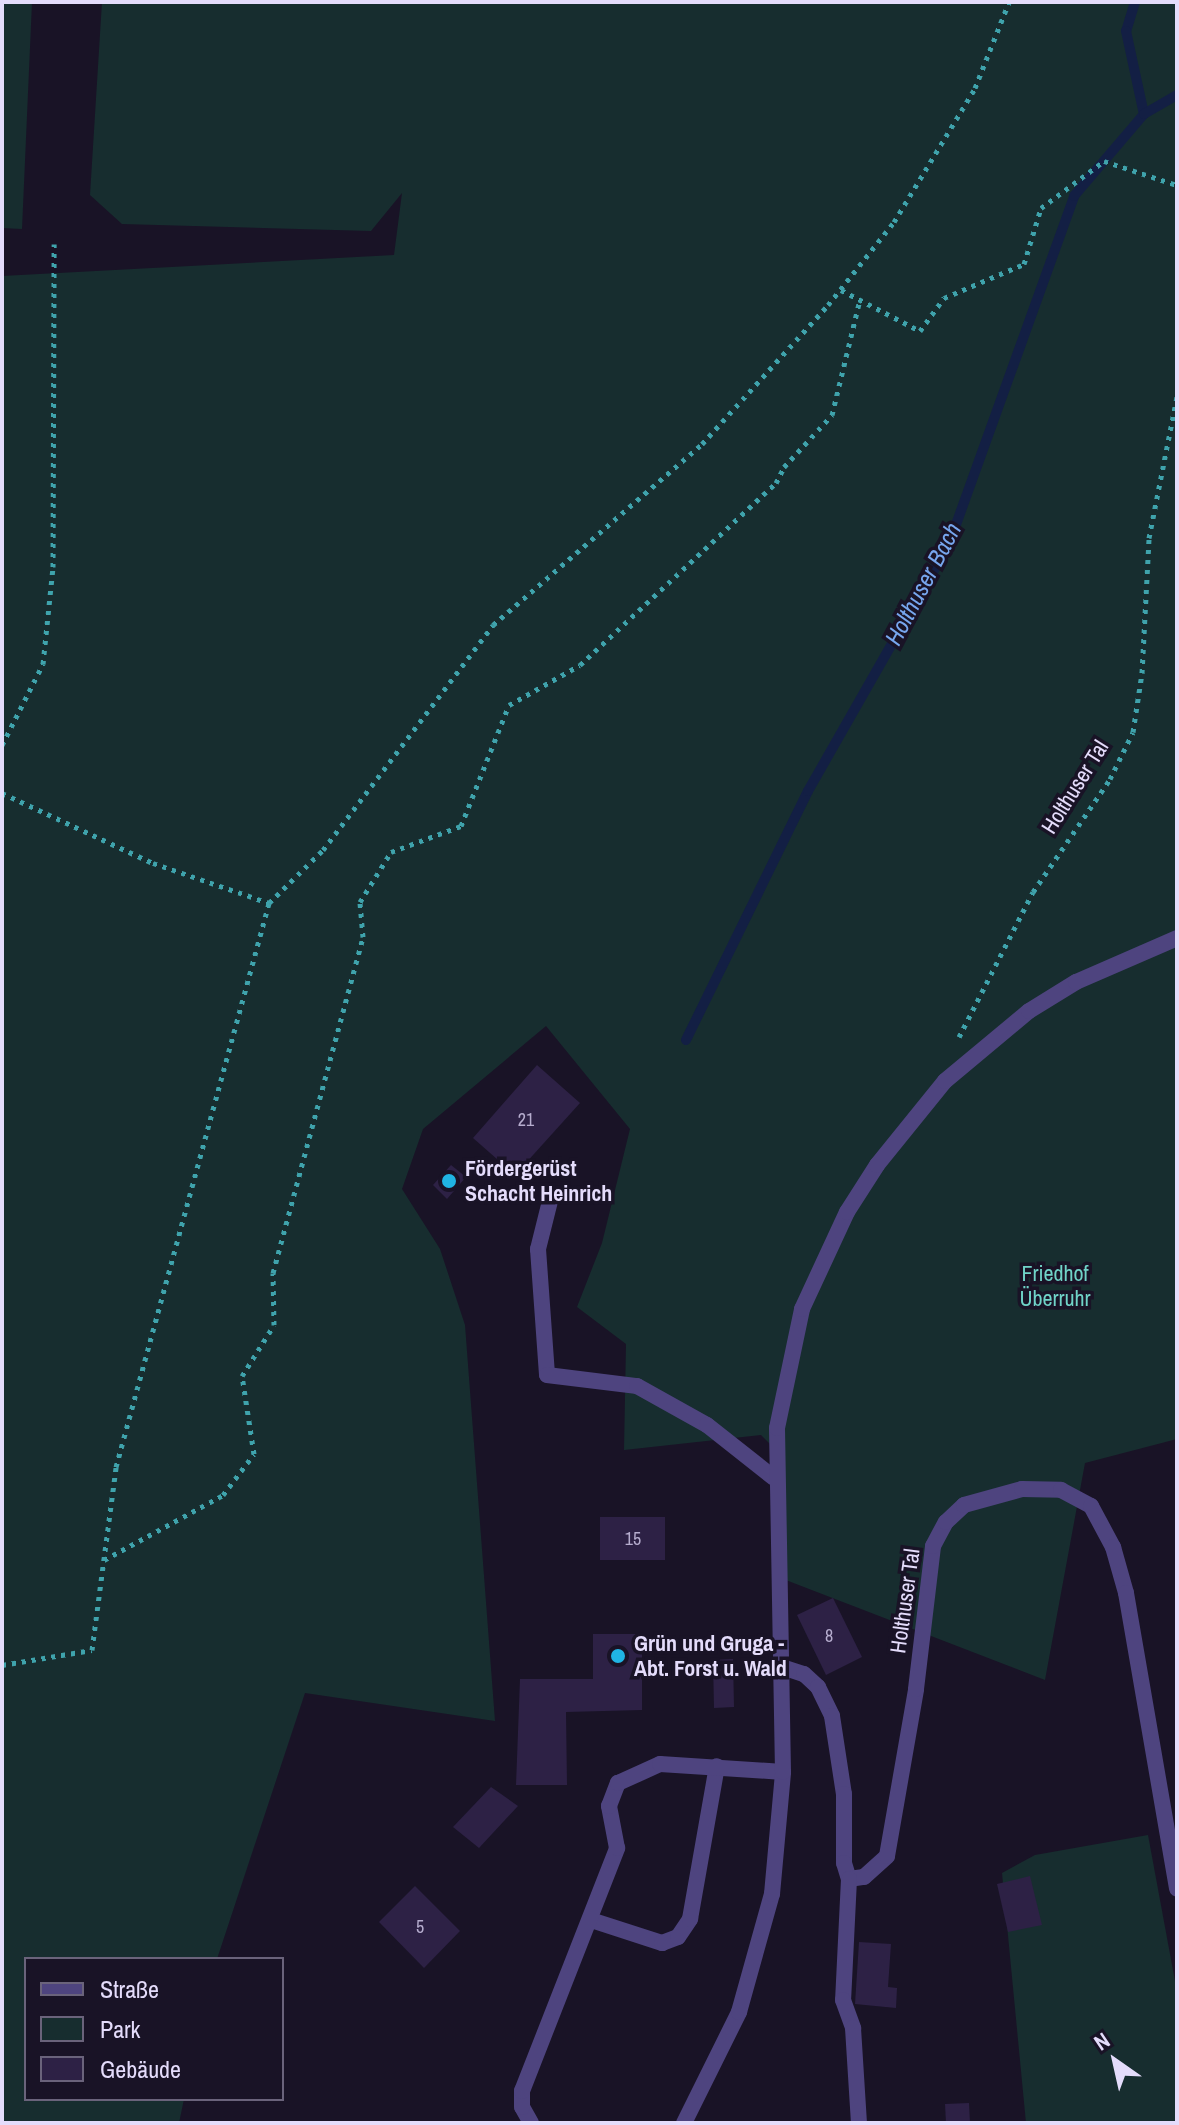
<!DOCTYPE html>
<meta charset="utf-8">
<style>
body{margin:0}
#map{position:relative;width:1179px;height:2125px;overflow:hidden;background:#191326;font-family:"Archivo Narrow",sans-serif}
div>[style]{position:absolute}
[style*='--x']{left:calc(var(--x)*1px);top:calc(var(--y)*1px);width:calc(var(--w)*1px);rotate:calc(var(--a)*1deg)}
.green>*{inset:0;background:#172d2f}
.stream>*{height:10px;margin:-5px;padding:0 5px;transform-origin:5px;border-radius:5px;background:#131f44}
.building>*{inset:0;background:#2d2145}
.path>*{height:5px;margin-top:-2.5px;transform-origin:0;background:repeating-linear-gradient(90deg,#3fa3ac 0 4px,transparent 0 10px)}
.service>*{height:16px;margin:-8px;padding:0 8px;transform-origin:8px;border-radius:8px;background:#4e447f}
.minor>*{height:16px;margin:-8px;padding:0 8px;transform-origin:8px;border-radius:8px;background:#4e447f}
.dots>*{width:22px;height:22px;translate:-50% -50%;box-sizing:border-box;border:4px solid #191326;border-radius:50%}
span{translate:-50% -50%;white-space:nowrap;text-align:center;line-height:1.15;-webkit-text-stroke:7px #191326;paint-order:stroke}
.number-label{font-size:18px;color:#b6adce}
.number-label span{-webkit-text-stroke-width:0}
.street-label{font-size:22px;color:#e4dcfb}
.poi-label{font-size:22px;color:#e4dcfb;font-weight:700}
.left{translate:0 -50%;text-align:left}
.park-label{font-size:22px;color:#70d3c8}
.water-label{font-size:24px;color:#77a6ee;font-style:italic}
.frame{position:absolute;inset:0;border:4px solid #e4dcfb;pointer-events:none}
.legend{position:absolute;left:24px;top:1957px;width:260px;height:144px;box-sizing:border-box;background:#191326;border:2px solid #6a637b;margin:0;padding:10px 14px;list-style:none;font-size:24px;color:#e4dcfb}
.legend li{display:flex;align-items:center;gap:16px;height:40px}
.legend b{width:40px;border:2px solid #6a637b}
.north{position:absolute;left:1075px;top:2021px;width:80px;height:80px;-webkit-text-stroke:6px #191326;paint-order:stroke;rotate:326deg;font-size:22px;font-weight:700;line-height:32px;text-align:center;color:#e4dcfb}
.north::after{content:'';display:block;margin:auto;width:28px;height:36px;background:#e4dcfb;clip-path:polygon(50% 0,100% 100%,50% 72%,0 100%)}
</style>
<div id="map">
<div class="green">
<div style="clip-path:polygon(2px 2px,32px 2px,22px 229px,2px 228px)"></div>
<div style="clip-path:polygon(102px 2px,1177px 2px,1177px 1439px,1085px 1463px,1045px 1680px,778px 1577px,775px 1449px,761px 1435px,624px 1450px,626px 1344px,577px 1307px,602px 1243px,630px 1129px,546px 1026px,423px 1129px,402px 1189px,440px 1249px,465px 1325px,495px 1721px,305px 1693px,217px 1959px,26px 1959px,26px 2099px,184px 2099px,179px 2123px,2px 2123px,2px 276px,394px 255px,402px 193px,371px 231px,122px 224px,90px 195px)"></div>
<div style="clip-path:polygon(1148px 1835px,1177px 1992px,1177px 2123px,1026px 2123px,1002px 1873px,1035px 1855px)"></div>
</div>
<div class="stream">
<div style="--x:1135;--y:2;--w:30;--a:107"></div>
<div style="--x:1126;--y:31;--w:85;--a:77.8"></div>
<div style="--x:686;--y:1040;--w:277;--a:-63.9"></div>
<div style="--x:808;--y:791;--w:284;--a:-60.3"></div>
<div style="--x:949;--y:544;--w:370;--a:-70.2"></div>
<div style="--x:1074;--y:196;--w:108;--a:-49.5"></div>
<div style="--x:1144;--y:114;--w:38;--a:-30"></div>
</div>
<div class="building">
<div style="clip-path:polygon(537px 1065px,580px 1103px,515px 1175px,473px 1138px)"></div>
<div style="clip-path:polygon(451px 1165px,466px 1177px,447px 1199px,433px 1185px)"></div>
<div style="clip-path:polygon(600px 1517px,665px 1517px,665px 1560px,600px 1560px)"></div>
<div style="clip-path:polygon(833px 1598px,862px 1657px,826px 1675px,797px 1615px)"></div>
<div style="clip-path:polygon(593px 1634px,642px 1634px,642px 1710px,566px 1712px,567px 1785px,516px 1785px,520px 1679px,593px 1679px)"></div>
<div style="clip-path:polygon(733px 1659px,734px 1707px,714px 1708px,713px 1660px)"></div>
<div style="clip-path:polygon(491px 1787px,518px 1806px,479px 1848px,453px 1827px)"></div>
<div style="clip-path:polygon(1030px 1876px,1042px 1925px,1008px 1932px,997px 1884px)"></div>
<div style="clip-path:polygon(415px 1886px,460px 1931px,424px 1968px,379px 1922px)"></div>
<div style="clip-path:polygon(859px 1942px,891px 1944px,888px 1987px,897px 1988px,896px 2008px,855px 2004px)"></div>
<div style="clip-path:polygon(969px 2103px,970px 2123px,946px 2123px,945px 2104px)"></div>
</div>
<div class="path">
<div style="--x:841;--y:290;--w:89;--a:27.4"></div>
<div style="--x:920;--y:331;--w:41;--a:-54"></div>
<div style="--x:944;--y:298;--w:87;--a:-23"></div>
<div style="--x:1024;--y:264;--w:59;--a:-73.1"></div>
<div style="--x:1041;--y:208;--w:79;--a:-36.7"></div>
<div style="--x:1104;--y:161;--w:77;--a:18.2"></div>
<div style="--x:2;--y:745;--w:91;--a:-63.2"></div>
<div style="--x:43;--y:664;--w:98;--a:-84.1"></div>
<div style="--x:53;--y:567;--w:323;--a:-89.8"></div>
<div style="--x:2;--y:793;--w:166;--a:24.9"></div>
<div style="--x:153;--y:863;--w:123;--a:19"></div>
<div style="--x:269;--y:903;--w:76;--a:-44.5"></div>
<div style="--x:323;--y:850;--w:282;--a:-52.9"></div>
<div style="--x:493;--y:625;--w:276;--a:-40.9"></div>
<div style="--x:702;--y:444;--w:188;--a:-47.8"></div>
<div style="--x:828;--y:305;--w:106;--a:-51.5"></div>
<div style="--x:894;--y:222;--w:157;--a:-58.8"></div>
<div style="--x:975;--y:88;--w:92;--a:-68.4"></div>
<div style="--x:959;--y:1037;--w:163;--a:-63"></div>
<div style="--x:1033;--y:892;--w:137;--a:-55.7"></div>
<div style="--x:1110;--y:779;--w:52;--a:-63.9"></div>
<div style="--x:1133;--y:732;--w:60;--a:-81.3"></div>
<div style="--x:1142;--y:673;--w:135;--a:-87"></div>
<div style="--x:1149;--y:538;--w:144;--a:-78.8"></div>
<div style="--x:104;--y:1560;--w:136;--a:-28.6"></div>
<div style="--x:223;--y:1495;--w:51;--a:-52.9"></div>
<div style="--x:254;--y:1454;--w:79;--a:-98.7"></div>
<div style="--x:242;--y:1376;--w:60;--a:-57.9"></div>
<div style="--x:274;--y:1325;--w:52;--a:-91.1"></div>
<div style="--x:273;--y:1273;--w:348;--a:-75"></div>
<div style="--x:363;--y:937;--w:35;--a:-95"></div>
<div style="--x:360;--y:902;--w:59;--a:-58.2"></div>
<div style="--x:391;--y:852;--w:75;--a:-20.4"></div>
<div style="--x:461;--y:826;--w:130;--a:-68.4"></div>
<div style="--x:509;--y:705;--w:81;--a:-29.4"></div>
<div style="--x:580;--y:665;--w:267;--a:-42.9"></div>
<div style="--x:776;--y:483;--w:18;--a:-63"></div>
<div style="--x:784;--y:467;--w:71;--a:-47.3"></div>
<div style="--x:832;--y:415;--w:119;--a:-76.4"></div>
<div style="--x:2;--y:1665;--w:91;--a:-9.5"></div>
<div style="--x:92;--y:1650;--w:185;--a:-82.5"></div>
<div style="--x:116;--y:1467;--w:584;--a:-74.82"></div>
</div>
<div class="service">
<div style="--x:551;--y:1197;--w:54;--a:104"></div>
<div style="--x:538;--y:1249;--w:126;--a:85.9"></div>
<div style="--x:547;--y:1375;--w:91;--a:7"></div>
<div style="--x:637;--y:1386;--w:80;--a:29.1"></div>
<div style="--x:707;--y:1425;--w:85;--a:38.3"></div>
<div style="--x:591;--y:1920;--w:75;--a:17.9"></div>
<div style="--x:662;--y:1943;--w:17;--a:-21"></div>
<div style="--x:678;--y:1937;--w:22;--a:-56"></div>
<div style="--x:690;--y:1919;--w:155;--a:-80"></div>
<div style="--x:531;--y:2123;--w:18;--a:-119"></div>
<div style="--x:522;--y:2107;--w:16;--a:-90"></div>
<div style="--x:522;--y:2091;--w:261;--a:-68.6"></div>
<div style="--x:617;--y:1848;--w:43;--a:-100.8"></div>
<div style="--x:609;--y:1806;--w:25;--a:-69"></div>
<div style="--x:618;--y:1783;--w:46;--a:-24.3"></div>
<div style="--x:660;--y:1764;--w:123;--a:3.7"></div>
</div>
<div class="minor">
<div style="--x:779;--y:1666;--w:26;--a:18"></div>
<div style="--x:804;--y:1674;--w:19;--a:43"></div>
<div style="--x:818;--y:1687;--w:32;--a:64"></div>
<div style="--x:832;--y:1716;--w:79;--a:81.3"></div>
<div style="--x:844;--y:1794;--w:69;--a:90"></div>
<div style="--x:844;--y:1863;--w:17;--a:73"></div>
<div style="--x:849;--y:1879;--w:15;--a:-8"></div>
<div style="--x:864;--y:1877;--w:31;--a:-42"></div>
<div style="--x:887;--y:1856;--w:169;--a:-80.1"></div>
<div style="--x:916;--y:1689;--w:144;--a:-83.2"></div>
<div style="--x:933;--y:1546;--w:27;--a:-62"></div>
<div style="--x:946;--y:1522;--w:25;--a:-43"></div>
<div style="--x:964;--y:1505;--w:60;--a:-15.4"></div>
<div style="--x:1022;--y:1489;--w:39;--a:1"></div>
<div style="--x:1061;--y:1490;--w:34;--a:28"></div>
<div style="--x:1091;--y:1506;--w:47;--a:61.8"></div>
<div style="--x:1113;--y:1547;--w:48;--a:74.2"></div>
<div style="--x:1126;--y:1593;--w:300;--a:80.2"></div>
<div style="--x:849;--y:1879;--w:121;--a:92.8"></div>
<div style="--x:843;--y:2000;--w:30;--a:70"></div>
<div style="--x:853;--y:2028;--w:95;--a:86.4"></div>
<div style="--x:684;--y:2123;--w:124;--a:-63.6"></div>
<div style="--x:739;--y:2012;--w:123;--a:-74.4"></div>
<div style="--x:772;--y:1894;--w:122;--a:-84.8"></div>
<div style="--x:783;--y:1772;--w:344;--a:-91"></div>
<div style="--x:777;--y:1428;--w:122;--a:-78.1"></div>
<div style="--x:802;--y:1309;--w:107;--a:-65.1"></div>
<div style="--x:847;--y:1212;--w:56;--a:-57.4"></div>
<div style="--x:877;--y:1165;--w:108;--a:-51"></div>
<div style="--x:945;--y:1081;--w:109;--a:-39.8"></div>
<div style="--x:1029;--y:1011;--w:55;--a:-31.7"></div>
<div style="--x:1076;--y:982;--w:110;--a:-23.5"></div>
</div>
<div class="dots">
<div style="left:449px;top:1181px;background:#20b4e3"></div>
<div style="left:618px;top:1656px;background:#20b4e3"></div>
</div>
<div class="number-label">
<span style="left:526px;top:1120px">21</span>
<span style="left:633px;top:1539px">15</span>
<span style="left:829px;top:1636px">8</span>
<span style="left:420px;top:1927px">5</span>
</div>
<div class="street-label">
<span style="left:1075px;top:787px;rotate:-58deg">Holthuser Tal</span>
<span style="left:905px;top:1601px;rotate:-82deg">Holthuser Tal</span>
</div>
<div class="poi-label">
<span class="left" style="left:465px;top:1181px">Fördergerüst<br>Schacht Heinrich</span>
<span class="left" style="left:634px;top:1656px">Grün und Gruga -<br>Abt. Forst u. Wald</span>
</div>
<div class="park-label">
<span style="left:1055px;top:1286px">Friedhof<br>Überruhr</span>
</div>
<div class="water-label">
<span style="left:923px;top:584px;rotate:-62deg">Holthuser Bach</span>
</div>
<div class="frame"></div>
<ul class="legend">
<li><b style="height:10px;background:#4e447f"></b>Straße</li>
<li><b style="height:22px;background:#172d2f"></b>Park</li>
<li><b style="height:22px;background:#2d2145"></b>Gebäude</li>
</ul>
<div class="north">N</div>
</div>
